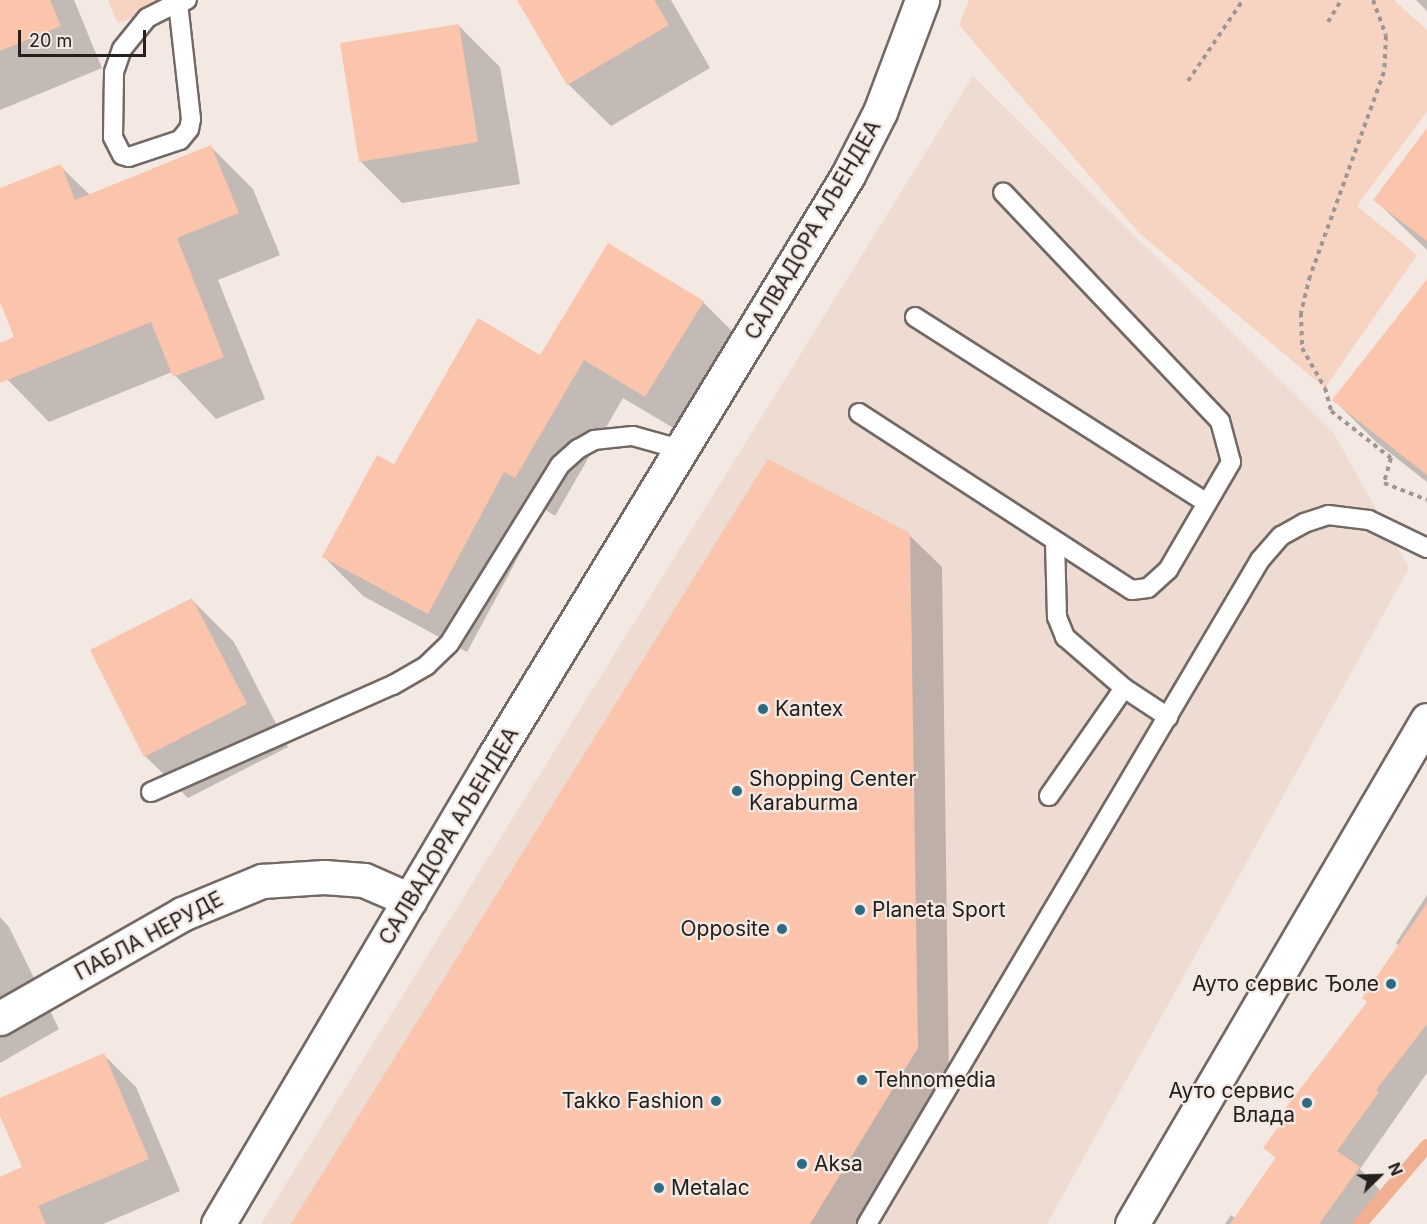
<!DOCTYPE html>
<meta charset="utf-8">
<style>
body{margin:0}
#map{position:relative;width:1427px;height:1224px;overflow:hidden;background:#f4e8e3;font-family:Inter,sans-serif}
div>[style]{position:absolute}
[style*='--x']{left:calc(var(--x)*1px);top:calc(var(--y)*1px);width:calc(var(--w)*1px);rotate:calc(var(--a)*1deg)}
.built>*{inset:0;background:#eedbd2}
.green>*{inset:0;background:#f7d3c2}
.shadow>*{inset:0;background:#0003}
.stream>*{height:14px;margin:-7px;padding:0 7px;transform-origin:7px;border-radius:7px;background:#f1b091}
.building>*{inset:0;background:#fac5ac}
.path>*{height:4px;margin-top:-2px;transform-origin:0;background:repeating-linear-gradient(90deg,#9f9693 0 4.5px,transparent 0 9px)}
.roads{filter:drop-shadow(2px 0 #736964) drop-shadow(-2px 0 #736964) drop-shadow(0 2px #736964) drop-shadow(0 -2px #736964)}
.lane>*{height:18px;margin:-9px;padding:0 9px;transform-origin:9px;border-radius:9px;background:#fff}
.street>*{height:33px;margin:-16.5px;padding:0 16.5px;transform-origin:16.5px;border-radius:16.5px;background:#fff}
.secondary>*{height:33px;margin:-16.5px;padding:0 16.5px;transform-origin:16.5px;border-radius:16.5px;background:#fff}
.dots>*{width:16px;height:16px;translate:-50% -50%;box-sizing:border-box;border:3px solid #f4e8e3;border-radius:50%}
span{translate:-50% -50%;white-space:nowrap;text-align:center;line-height:1.15;-webkit-text-stroke:4.5px #f4e8e3;paint-order:stroke}
.street-label{font-size:21px;color:#24201e}
.poi-label{font-size:21px;color:#24201e}
.left{translate:0 -50%;text-align:left}
.right{translate:-100% -50%;text-align:right}
.north{position:absolute;left:1349px;top:1146px;width:60px;height:60px;-webkit-text-stroke:4px #f4e8e3;paint-order:stroke;rotate:67deg;font-size:16px;font-weight:700;line-height:24px;text-align:center;color:#24201e}
.north::after{content:'';display:block;margin:auto;width:21px;height:27px;background:#24201e;clip-path:polygon(50% 0,100% 100%,50% 72%,0 100%)}
.scale{position:absolute;left:18px;top:30px;width:128px;height:27px;box-sizing:border-box;border:3px solid #24201e;border-top:0;padding-left:8px;font-size:18px;line-height:21px;white-space:nowrap;color:#24201e;-webkit-text-stroke:4px #f4e8e3;paint-order:stroke}
</style>
<div id="map">
<div class="built">
<div style="clip-path:polygon(973px 76px,1333px 432px,1409px 568px,1047px 1224px,261px 1224px)"></div>
</div>
<div class="green">
<div style="clip-path:polygon(108px 0,187px 0,118px 23px)"></div>
<div style="clip-path:polygon(969px 0,1394px 0,1427px 30px,1427px 111px,1357px 206px,1417px 255px,1325px 388px,1139px 233px,959px 25px)"></div>
</div>
<div class="shadow">
<div style="clip-path:polygon(0 0,74px 0,102px 68px,0 110px)"></div>
<div style="clip-path:polygon(519px 0,671px 0,710px 68px,611px 126px,568px 84px)"></div>
<div style="clip-path:polygon(1416px 0,1427px 0,1427px 11px)"></div>
<div style="clip-path:polygon(458px 25px,500px 67px,520px 184px,402px 203px,360px 161px)"></div>
<div style="clip-path:polygon(1427px 131px,1427px 250px,1375px 200px)"></div>
<div style="clip-path:polygon(211px 147px,253px 189px,280px 255px,218px 280px,265px 399px,216px 419px,172px 372px,49px 422px,7px 379px,0 362px,0 345px,16px 338px,0 298px,0 190px,60px 166px,90px 195px)"></div>
<div style="clip-path:polygon(703px 302px,742px 341px,685px 435px,623px 398px,555px 516px,544px 509px,467px 652px,363px 596px,324px 557px,394px 466px,540px 357px)"></div>
<div style="clip-path:polygon(1427px 309px,1427px 482px,1376px 442px,1334px 400px)"></div>
<div style="clip-path:polygon(909px 535px,942px 567px,949px 1081px,862px 1224px,293px 1224px)"></div>
<div style="clip-path:polygon(192px 600px,234px 642px,288px 747px,188px 798px,145px 756px)"></div>
<div style="clip-path:polygon(1427px 895px,1427px 1073px,1360px 1169px,1380px 1190px,1357px 1224px,1225px 1224px,1231px 1215px,1236px 1219px,1277px 1159px,1265px 1147px,1368px 1003px,1399px 946px,1396px 943px)"></div>
<div style="clip-path:polygon(0 917px,9px 927px,59px 1029px,0 1063px)"></div>
<div style="clip-path:polygon(104px 1055px,136px 1087px,180px 1191px,103px 1224px,0 1224px,0 1178px,24px 1168px,0 1112px,0 1099px)"></div>
</div>
<div class="stream">
<div style="--x:1360;--y:1224;--w:103;--a:-49.3"></div>
</div>
<div class="building">
<div style="clip-path:polygon(0 0,50px 0,61px 26px,0 51px)"></div>
<div style="clip-path:polygon(517px 0,654px 0,669px 25px,567px 85px)"></div>
<div style="clip-path:polygon(459px 24px,478px 142px,359px 162px,340px 43px)"></div>
<div style="clip-path:polygon(1427px 128px,1427px 241px,1373px 200px)"></div>
<div style="clip-path:polygon(211px 145px,239px 213px,177px 238px,224px 357px,173px 377px,151px 322px,0 383px,0 343px,14px 337px,0 302px,0 188px,61px 164px,75px 200px)"></div>
<div style="clip-path:polygon(608px 243px,704px 301px,645px 397px,584px 360px,515px 478px,504px 472px,428px 614px,322px 557px,377px 455px,394px 464px,478px 318px,540px 355px)"></div>
<div style="clip-path:polygon(1427px 279px,1427px 475px,1332px 400px)"></div>
<div style="clip-path:polygon(768px 459px,910px 533px,918px 1048px,810px 1224px,291px 1224px)"></div>
<div style="clip-path:polygon(192px 598px,247px 704px,144px 757px,90px 650px)"></div>
<div style="clip-path:polygon(1427px 903px,1427px 1024px,1376px 1090px,1379px 1092px,1337px 1151px,1360px 1167px,1319px 1224px,1230px 1224px,1276px 1157px,1263px 1148px,1288px 1113px,1284px 1110px,1367px 1002px,1362px 998px)"></div>
<div style="clip-path:polygon(104px 1053px,149px 1159px,38px 1206px,46px 1224px,0 1224px,0 1177px,22px 1167px,0 1116px,0 1098px)"></div>
</div>
<div class="path">
<div style="--x:1373;--y:0;--w:38;--a:70"></div>
<div style="--x:1386;--y:36;--w:36;--a:93"></div>
<div style="--x:1384;--y:72;--w:217;--a:109.9"></div>
<div style="--x:1310;--y:276;--w:38;--a:104"></div>
<div style="--x:1301;--y:313;--w:35;--a:88"></div>
<div style="--x:1302;--y:348;--w:46;--a:60.1"></div>
<div style="--x:1325;--y:388;--w:24;--a:75"></div>
<div style="--x:1331;--y:411;--w:76;--a:38.1"></div>
<div style="--x:1391;--y:458;--w:26;--a:106"></div>
<div style="--x:1384;--y:483;--w:46;--a:21.6"></div>
<div style="--x:1328;--y:22;--w:26;--a:-59"></div>
<div style="--x:1188;--y:81;--w:98;--a:-55.8"></div>
</div>
<div class="roads">
<div class="lane">
<div style="--x:178;--y:3;--w:117;--a:83.6"></div>
<div style="--x:191;--y:119;--w:10;--a:101"></div>
<div style="--x:189;--y:129;--w:14;--a:129"></div>
<div style="--x:180;--y:140;--w:54;--a:161.6"></div>
<div style="--x:129;--y:157;--w:7;--a:-164"></div>
<div style="--x:122;--y:155;--w:20;--a:-117"></div>
<div style="--x:113;--y:137;--w:65;--a:-89.1"></div>
<div style="--x:114;--y:72;--w:24;--a:-71"></div>
<div style="--x:122;--y:49;--w:40;--a:-51"></div>
<div style="--x:147;--y:18;--w:27;--a:-27"></div>
<div style="--x:171;--y:6;--w:17;--a:-21"></div>
<div style="--x:915;--y:317;--w:346;--a:32.5"></div>
<div style="--x:859;--y:413;--w:325;--a:33"></div>
<div style="--x:1132;--y:590;--w:16;--a:-7"></div>
<div style="--x:1148;--y:588;--w:27;--a:-42"></div>
<div style="--x:1168;--y:570;--w:125;--a:-59.7"></div>
<div style="--x:1231;--y:462;--w:42;--a:-105"></div>
<div style="--x:1220;--y:421;--w:315;--a:-133.5"></div>
<div style="--x:1055;--y:541;--w:76;--a:88.5"></div>
<div style="--x:1057;--y:617;--w:22;--a:68"></div>
<div style="--x:1065;--y:637;--w:78;--a:40.8"></div>
<div style="--x:1124;--y:688;--w:53;--a:33.4"></div>
<div style="--x:151;--y:792;--w:265;--a:-23.9"></div>
<div style="--x:393;--y:685;--w:39;--a:-30"></div>
<div style="--x:427;--y:665;--w:30;--a:-44"></div>
<div style="--x:449;--y:644;--w:211;--a:-58.2"></div>
<div style="--x:560;--y:465;--w:24;--a:-42"></div>
<div style="--x:578;--y:449;--w:18;--a:-29"></div>
<div style="--x:594;--y:440;--w:39;--a:-6"></div>
<div style="--x:633;--y:436;--w:52;--a:15.6"></div>
<div style="--x:1049;--y:796;--w:131;--a:-55.2"></div>
<div style="--x:867;--y:1224;--w:772;--a:-59.38"></div>
<div style="--x:1260;--y:560;--w:32;--a:-49"></div>
<div style="--x:1281;--y:536;--w:26;--a:-29"></div>
<div style="--x:1304;--y:523;--w:25;--a:-18"></div>
<div style="--x:1328;--y:515;--w:41;--a:7"></div>
<div style="--x:1369;--y:520;--w:64;--a:25.8"></div>
</div>
<div class="street">
<div style="--x:0;--y:1018;--w:210;--a:-29.7"></div>
<div style="--x:182;--y:914;--w:87;--a:-22.4"></div>
<div style="--x:262;--y:881;--w:62;--a:-3.7"></div>
<div style="--x:324;--y:877;--w:40;--a:4.3"></div>
<div style="--x:364;--y:880;--w:50;--a:23.5"></div>
</div>
<div class="secondary">
<div style="--x:218;--y:1224;--w:542;--a:-59.42"></div>
<div style="--x:494;--y:757;--w:681;--a:-58.69"></div>
<div style="--x:848;--y:175;--w:71;--a:-63.1"></div>
<div style="--x:880;--y:112;--w:120;--a:-69.4"></div>
<div style="--x:1132;--y:1224;--w:584;--a:-59.66"></div>
</div>
</div>
<div class="dots">
<div style="left:763px;top:709px;background:#2e6a81"></div>
<div style="left:737px;top:791px;background:#2e6a81"></div>
<div style="left:860px;top:910px;background:#2e6a81"></div>
<div style="left:782px;top:929px;background:#2e6a81"></div>
<div style="left:1391px;top:984px;background:#2e6a81"></div>
<div style="left:862px;top:1080px;background:#2e6a81"></div>
<div style="left:716px;top:1101px;background:#2e6a81"></div>
<div style="left:1307px;top:1103px;background:#2e6a81"></div>
<div style="left:802px;top:1164px;background:#2e6a81"></div>
<div style="left:659px;top:1188px;background:#2e6a81"></div>
</div>
<div class="street-label">
<span style="left:813px;top:230px;rotate:-60deg">САЛВАДОРА АЉЕНДЕА</span>
<span style="left:449px;top:836px;rotate:-59deg">САЛВАДОРА АЉЕНДЕА</span>
<span style="left:149px;top:936px;rotate:-28deg">ПАБЛА НЕРУДЕ</span>
</div>
<div class="poi-label">
<span class="left" style="left:775px;top:709px">Kantex</span>
<span class="left" style="left:749px;top:791px">Shopping Center<br>Karaburma</span>
<span class="left" style="left:872px;top:910px">Planeta Sport</span>
<span class="right" style="left:770px;top:929px">Opposite</span>
<span class="right" style="left:1379px;top:984px">Ауто сервис Ђоле</span>
<span class="left" style="left:874px;top:1080px">Tehnomedia</span>
<span class="right" style="left:1295px;top:1103px">Ауто сервис<br>Влада</span>
<span class="right" style="left:704px;top:1101px">Takko Fashion</span>
<span class="left" style="left:814px;top:1164px">Aksa</span>
<span class="left" style="left:671px;top:1188px">Metalac</span>
</div>
<div class="north">N</div>
<div class="scale">20 m</div>
</div>
